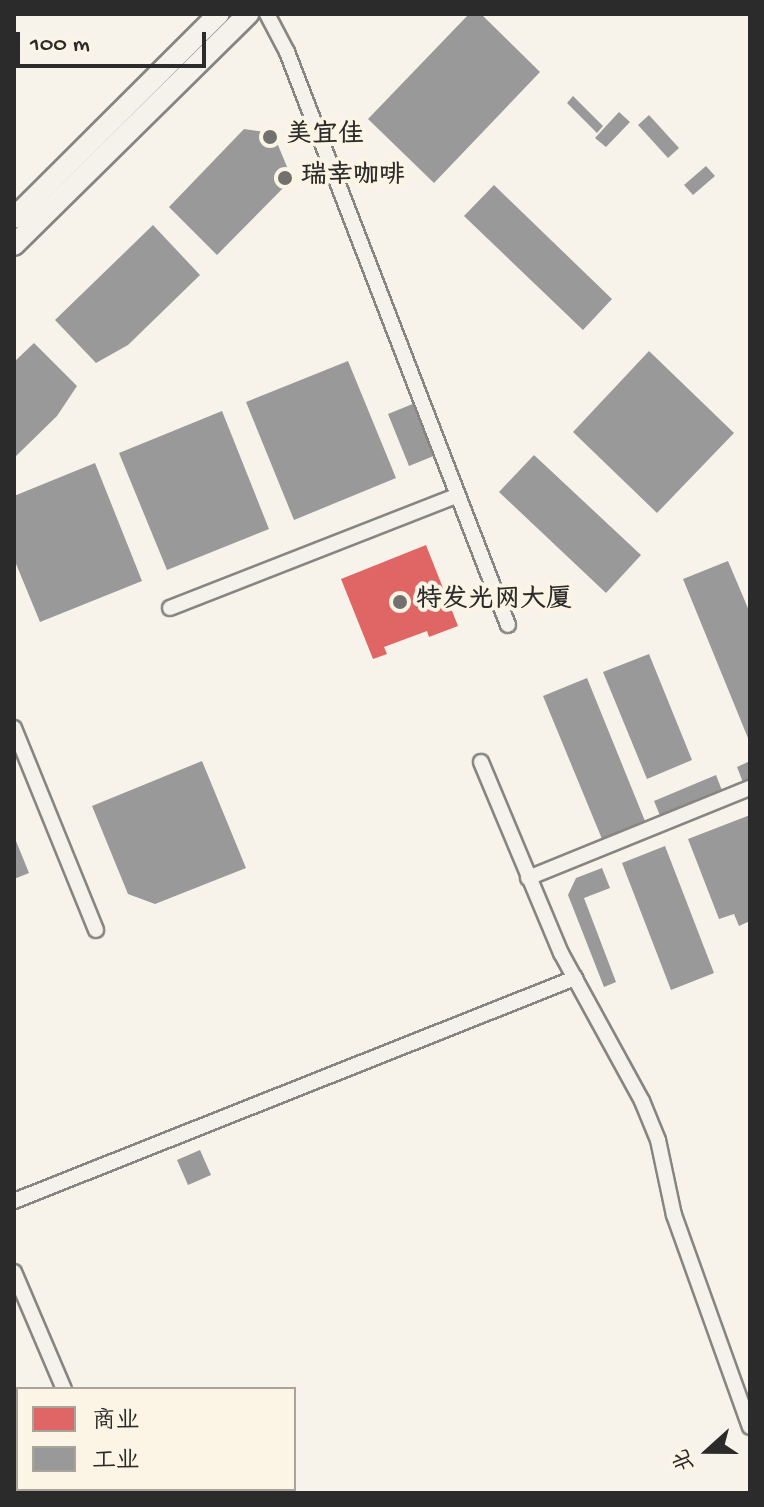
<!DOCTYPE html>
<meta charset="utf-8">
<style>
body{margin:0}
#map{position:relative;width:764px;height:1507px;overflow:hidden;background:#f7f3ea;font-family:"Gochi Hand","LXGW WenKai TC",sans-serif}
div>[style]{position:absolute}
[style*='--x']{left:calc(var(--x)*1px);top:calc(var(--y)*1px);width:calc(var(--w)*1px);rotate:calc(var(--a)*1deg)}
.shops>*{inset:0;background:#e06666}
.industry>*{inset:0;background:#999}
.roads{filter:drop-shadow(2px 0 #878581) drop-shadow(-2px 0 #878581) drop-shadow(0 2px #878581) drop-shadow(0 -2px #878581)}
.street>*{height:14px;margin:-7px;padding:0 7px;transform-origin:7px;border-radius:7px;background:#f5f2ec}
.secondary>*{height:20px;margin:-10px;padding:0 10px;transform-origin:10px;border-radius:10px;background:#f5f2ec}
.dots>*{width:22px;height:22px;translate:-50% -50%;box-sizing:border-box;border:4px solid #fcf5e5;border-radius:50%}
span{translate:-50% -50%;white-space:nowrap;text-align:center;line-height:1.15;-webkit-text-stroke:8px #fcf5e5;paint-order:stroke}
.poi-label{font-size:26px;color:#2b2b2b;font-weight:700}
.left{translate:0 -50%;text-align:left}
.frame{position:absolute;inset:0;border:16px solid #2b2b2b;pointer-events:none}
.legend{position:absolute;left:16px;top:1387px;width:280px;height:104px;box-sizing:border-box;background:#fcf5e5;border:2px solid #a8a49b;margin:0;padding:10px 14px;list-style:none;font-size:24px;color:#2b2b2b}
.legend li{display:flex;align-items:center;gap:16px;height:40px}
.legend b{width:40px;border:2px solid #a8a49b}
.north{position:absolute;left:668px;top:1411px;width:80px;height:80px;-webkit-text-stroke:6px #fcf5e5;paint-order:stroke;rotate:249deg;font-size:22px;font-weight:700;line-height:32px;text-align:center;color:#2b2b2b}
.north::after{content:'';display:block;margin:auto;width:28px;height:36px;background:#2b2b2b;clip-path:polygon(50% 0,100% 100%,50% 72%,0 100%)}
.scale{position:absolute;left:16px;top:32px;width:190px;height:36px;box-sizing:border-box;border:4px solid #2b2b2b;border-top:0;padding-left:10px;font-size:24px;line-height:28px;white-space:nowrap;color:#2b2b2b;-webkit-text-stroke:6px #fcf5e5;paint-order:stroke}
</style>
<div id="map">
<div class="shops">
<div style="clip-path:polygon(426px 545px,458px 626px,429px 637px,427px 631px,384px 647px,387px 654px,373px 659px,341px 579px)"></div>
</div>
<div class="industry">
<div style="clip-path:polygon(469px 14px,481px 14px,540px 72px,434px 183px,368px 119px)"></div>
<div style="clip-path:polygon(573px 96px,603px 126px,597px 133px,567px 103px)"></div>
<div style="clip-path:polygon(619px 112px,630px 122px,606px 147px,595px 138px)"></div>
<div style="clip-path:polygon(649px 115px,679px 148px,668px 158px,638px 125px)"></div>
<div style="clip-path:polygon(244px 129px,273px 133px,292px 179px,217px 255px,169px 207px)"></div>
<div style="clip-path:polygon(706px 166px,715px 176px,693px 195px,684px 185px)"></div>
<div style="clip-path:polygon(494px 185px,612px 299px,583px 330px,464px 216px)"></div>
<div style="clip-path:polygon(153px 225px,200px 275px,128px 345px,96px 363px,55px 320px)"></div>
<div style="clip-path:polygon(34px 343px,77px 386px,57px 416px,14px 458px,14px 362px)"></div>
<div style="clip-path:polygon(649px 351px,734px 433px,657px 513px,573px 432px)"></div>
<div style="clip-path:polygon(348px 361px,396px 478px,294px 520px,246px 402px)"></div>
<div style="clip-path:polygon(415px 403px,436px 455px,409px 466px,388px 414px)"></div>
<div style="clip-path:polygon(222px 411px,269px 529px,167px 570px,119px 453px)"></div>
<div style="clip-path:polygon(534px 455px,641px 555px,606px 593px,499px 492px)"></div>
<div style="clip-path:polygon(95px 463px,142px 581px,40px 622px,14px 559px,14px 496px)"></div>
<div style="clip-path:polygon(728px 561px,750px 613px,750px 743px,683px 579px)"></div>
<div style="clip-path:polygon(649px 654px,692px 760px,647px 779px,603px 672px)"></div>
<div style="clip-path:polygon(587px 678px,645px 821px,602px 839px,543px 696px)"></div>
<div style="clip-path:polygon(202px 761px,246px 868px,155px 904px,128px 894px,92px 806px)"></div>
<div style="clip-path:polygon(750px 761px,750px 782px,744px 785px,737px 767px)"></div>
<div style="clip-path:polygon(716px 775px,723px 793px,661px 818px,654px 801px)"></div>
<div style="clip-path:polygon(750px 815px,750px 921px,739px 926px,734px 914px,719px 919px,688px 839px)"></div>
<div style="clip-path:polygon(14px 836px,29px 873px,14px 879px)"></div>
<div style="clip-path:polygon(665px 846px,714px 973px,671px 990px,622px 863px)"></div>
<div style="clip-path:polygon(602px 868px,610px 888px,584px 898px,616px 982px,604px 987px,568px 895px,576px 878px)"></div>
<div style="clip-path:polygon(200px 1150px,211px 1175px,188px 1185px,177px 1160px)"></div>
</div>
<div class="roads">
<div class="street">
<div style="--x:267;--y:14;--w:43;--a:62.2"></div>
<div style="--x:287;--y:52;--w:614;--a:68.91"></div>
<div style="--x:170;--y:608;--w:309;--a:-21.4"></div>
<div style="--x:14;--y:728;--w:218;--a:67.9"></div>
<div style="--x:481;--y:762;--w:207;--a:67.3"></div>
<div style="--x:561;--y:953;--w:169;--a:61.3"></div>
<div style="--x:642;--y:1101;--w:42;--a:67.7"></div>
<div style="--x:658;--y:1140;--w:77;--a:78"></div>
<div style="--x:674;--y:1215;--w:225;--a:70.3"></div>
<div style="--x:528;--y:878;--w:240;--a:-22.1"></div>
<div style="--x:14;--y:1201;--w:604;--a:-21.68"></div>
<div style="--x:14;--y:1272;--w:127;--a:66.9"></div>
<div style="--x:106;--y:1489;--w:4;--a:63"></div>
</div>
<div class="secondary">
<div style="--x:14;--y:218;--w:289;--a:-44.9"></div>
<div style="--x:14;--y:245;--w:329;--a:-44.6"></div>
</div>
</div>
<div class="dots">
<div style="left:270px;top:137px;background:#72716e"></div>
<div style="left:285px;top:178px;background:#72716e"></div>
<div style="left:400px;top:602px;background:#72716e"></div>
</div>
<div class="poi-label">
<span class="left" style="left:286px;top:137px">美宜佳</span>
<span class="left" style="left:301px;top:178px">瑞幸咖啡</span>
<span class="left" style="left:416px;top:602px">特发光网大厦</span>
</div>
<div class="frame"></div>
<ul class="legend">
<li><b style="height:22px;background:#e06666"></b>商业</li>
<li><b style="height:22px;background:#999"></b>工业</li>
</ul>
<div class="north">北</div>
<div class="scale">100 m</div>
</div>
